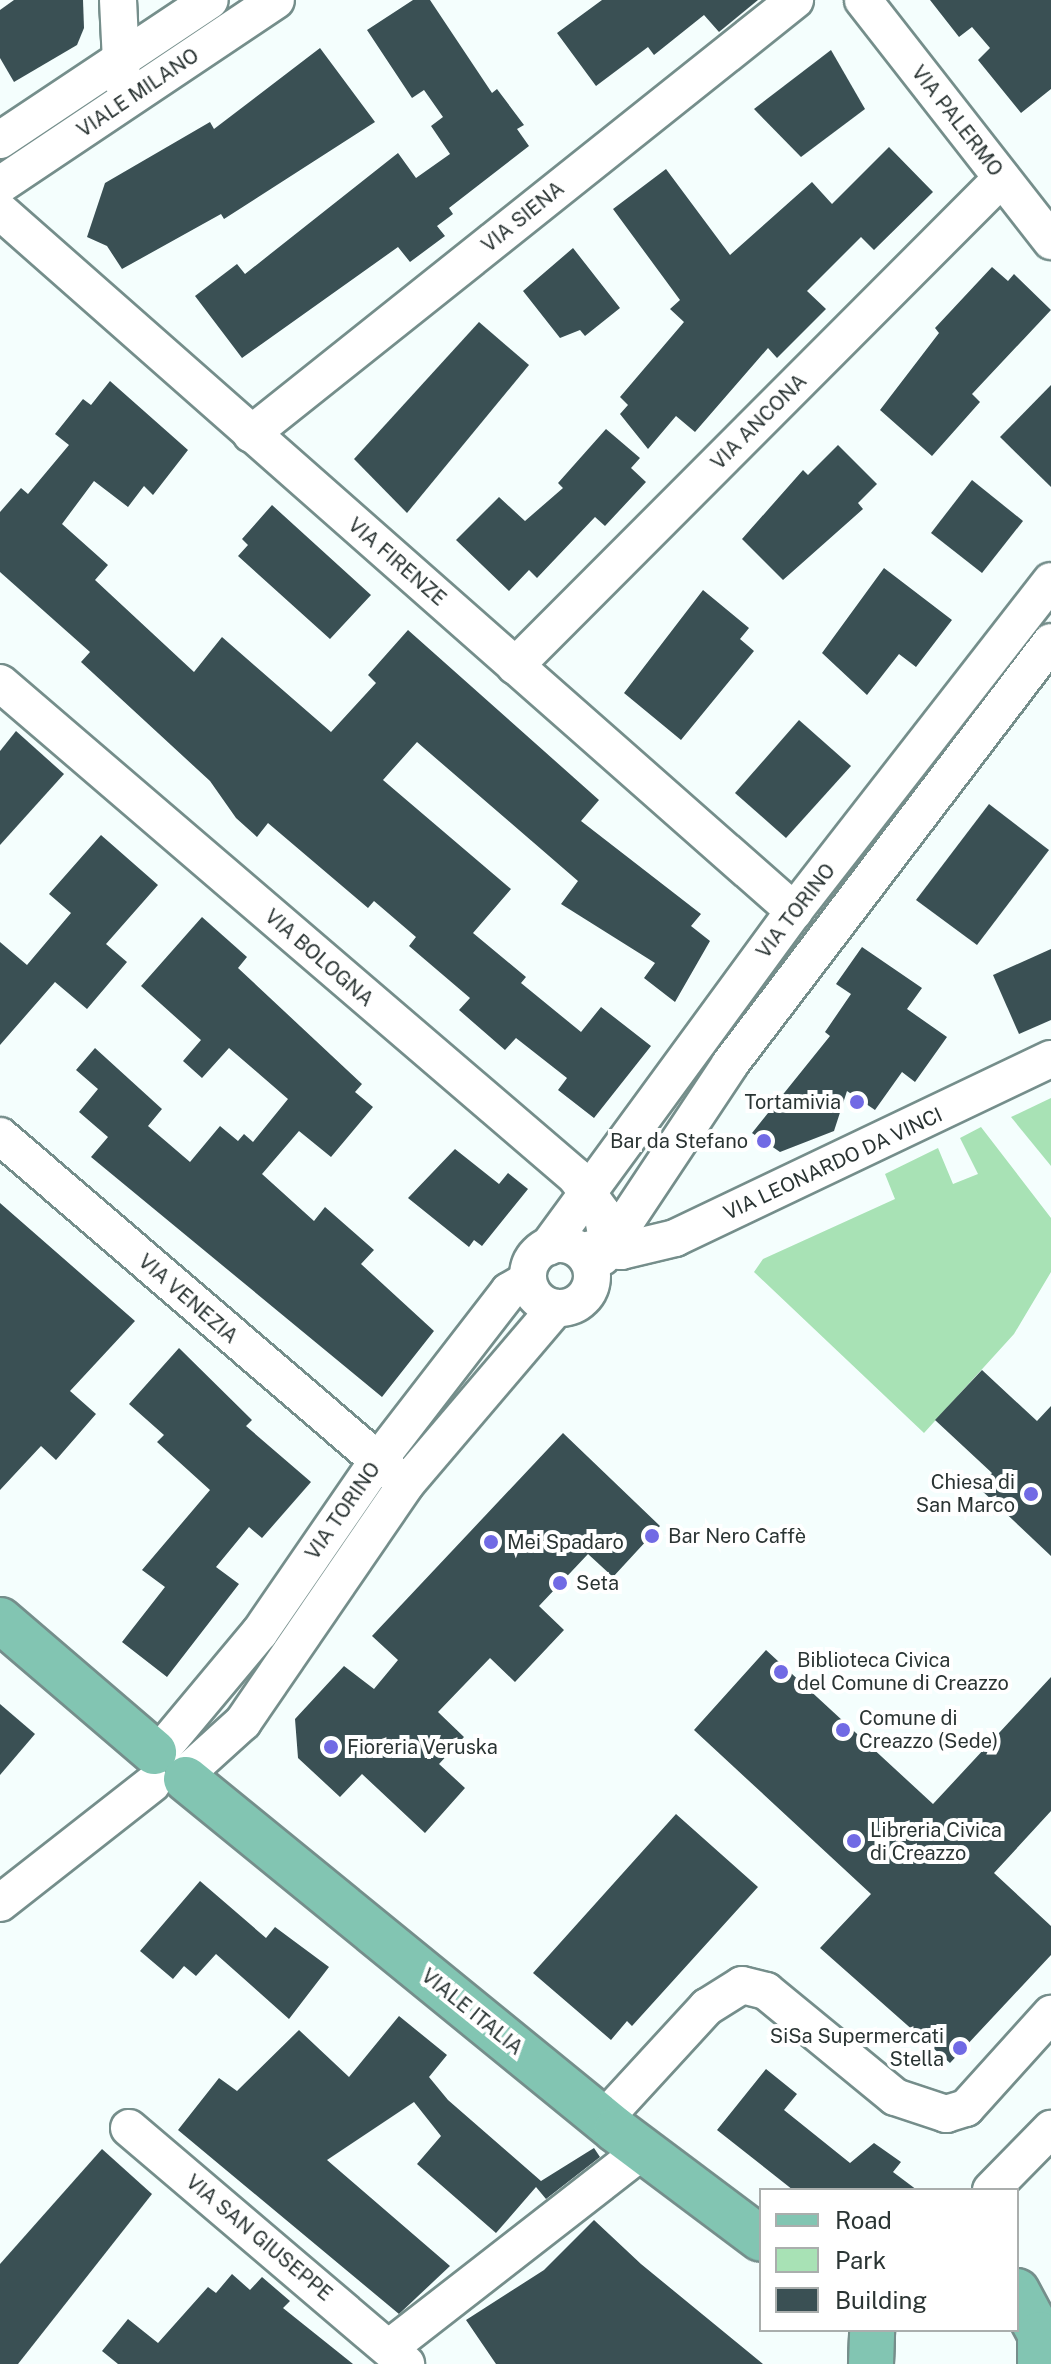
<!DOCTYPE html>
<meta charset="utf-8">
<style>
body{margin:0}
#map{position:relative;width:1051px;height:2364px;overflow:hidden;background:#f4fefd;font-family:"Public Sans",sans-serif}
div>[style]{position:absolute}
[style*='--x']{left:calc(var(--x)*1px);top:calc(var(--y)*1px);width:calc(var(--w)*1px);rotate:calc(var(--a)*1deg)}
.green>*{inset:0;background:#a8e2b5}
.building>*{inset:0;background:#3a5054}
.roads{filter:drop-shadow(2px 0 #758e8b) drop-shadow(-2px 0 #758e8b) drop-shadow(0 2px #758e8b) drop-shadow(0 -2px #758e8b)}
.minor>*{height:36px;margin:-18px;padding:0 18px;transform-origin:18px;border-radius:18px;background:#fff}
.minor>.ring{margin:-18px;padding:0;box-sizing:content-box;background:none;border:36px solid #fff;border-radius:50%}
.major>*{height:44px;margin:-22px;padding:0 22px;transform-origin:22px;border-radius:22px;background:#82c5b2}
.dots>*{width:22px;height:22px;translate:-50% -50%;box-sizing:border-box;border:4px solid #fff;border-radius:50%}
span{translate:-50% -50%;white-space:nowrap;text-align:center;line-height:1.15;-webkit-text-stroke:8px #fff;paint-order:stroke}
.street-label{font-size:20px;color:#2a3433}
.poi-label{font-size:20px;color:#2a3433}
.right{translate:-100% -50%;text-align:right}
.left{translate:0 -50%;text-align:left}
.legend{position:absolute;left:759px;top:2188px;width:260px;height:144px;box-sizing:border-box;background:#fff;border:2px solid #aaaead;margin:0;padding:10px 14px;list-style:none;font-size:24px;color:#2a3433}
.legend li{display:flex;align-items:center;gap:16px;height:40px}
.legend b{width:40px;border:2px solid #aaaead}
</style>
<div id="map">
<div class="green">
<div style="clip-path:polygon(1051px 1098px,1051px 1166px,1011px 1117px)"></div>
<div style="clip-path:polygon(981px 1127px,1051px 1218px,1051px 1272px,1014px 1334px,924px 1433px,754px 1272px,763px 1259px,895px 1199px,885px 1174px,938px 1148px,953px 1184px,978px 1174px,960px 1138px)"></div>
</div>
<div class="building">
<div style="clip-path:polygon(14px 0,83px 0,84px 28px,77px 45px,14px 82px,0 58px,0 10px)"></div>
<div style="clip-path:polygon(413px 0,430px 0,492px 93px,497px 89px,524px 125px,517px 129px,529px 146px,449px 208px,453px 214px,437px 226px,445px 236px,410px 262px,398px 247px,242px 358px,195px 296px,237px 264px,245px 274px,398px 153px,416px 178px,450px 154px,431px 126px,443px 117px,424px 90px,412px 98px,367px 30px)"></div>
<div style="clip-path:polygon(602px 0,758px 0,719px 32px,704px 15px,654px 55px,648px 47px,596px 86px,557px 33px)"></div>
<div style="clip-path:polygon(930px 0,1051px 0,1051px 89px,1021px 113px,978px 60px,990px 48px,972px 27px,959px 37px)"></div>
<div style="clip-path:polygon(320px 48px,375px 122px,224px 219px,221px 214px,122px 269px,107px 246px,87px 237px,105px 183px,210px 122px,214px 129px)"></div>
<div style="clip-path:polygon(831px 50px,865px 109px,801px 157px,754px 109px)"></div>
<div style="clip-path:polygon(889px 147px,933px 192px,874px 250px,861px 237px,807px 291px,826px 309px,777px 358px,768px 348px,695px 432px,676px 416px,648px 449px,620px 414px,628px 405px,620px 397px,684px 322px,670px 309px,680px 300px,613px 209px,666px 169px,730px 255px,812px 182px,832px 204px)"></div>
<div style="clip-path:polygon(573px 248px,620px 308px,585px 336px,580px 330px,560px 338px,523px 291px)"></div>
<div style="clip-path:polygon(992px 267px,1008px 281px,1014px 274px,1051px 310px,972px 394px,980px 402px,932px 456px,880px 410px,939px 333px,935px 328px)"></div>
<div style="clip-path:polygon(479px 322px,529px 365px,407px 513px,354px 459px)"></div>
<div style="clip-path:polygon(110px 381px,188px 450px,153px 495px,144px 486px,128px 507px,94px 481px,62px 524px,108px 565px,95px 580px,194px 672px,222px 637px,331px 732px,376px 683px,368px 675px,408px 630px,599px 800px,581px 821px,701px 914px,691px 926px,710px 941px,675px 1002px,644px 978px,655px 963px,561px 904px,578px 881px,417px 742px,383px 780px,511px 889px,473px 933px,526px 977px,521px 983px,581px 1032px,601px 1007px,651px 1046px,594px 1118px,558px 1090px,567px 1078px,516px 1038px,505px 1050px,459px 1010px,470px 998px,409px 946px,416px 937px,374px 901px,368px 908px,268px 823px,257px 837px,236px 818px,210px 781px,81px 662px,90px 652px,0 572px,0 512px,21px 488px,28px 494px,69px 445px,55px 434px,83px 399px,91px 405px)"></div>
<div style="clip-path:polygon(1051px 385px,1051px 487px,1000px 437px)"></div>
<div style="clip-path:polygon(606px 429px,640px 458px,631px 468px,646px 482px,605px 526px,595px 517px,537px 578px,529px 570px,509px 591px,456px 540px,499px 497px,525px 521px,563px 488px,558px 483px)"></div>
<div style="clip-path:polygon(838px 445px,877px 484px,858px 503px,863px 509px,783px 580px,742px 539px,803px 470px,808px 475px)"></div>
<div style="clip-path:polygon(972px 480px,1023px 521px,982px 573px,931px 533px)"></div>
<div style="clip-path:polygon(272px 505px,371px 595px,330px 639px,238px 556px,248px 545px,242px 539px)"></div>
<div style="clip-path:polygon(884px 568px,952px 620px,916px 667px,899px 654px,867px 695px,822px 653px)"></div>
<div style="clip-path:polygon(703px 590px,749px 628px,740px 639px,754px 651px,681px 740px,624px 693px)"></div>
<div style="clip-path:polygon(799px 720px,851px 766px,786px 838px,735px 793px)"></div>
<div style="clip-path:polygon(16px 731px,64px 774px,0 845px,0 751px)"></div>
<div style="clip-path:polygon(989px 804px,1049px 850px,977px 945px,916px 900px)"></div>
<div style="clip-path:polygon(101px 835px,158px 885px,106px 944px,127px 962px,87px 1009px,55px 982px,0 1045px,0 942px,27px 965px,71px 913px,49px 894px)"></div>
<div style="clip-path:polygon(202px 917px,247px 957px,238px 968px,362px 1084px,355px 1092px,373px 1107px,331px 1157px,299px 1131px,262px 1174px,314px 1221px,325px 1207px,374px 1250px,361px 1264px,434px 1331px,382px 1397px,91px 1157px,108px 1137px,79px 1112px,98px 1089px,76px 1070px,95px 1048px,162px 1109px,148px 1126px,190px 1162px,220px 1126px,238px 1141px,244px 1134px,253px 1142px,288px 1099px,229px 1048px,202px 1078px,183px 1061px,201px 1040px,141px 986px)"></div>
<div style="clip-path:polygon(862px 947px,922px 988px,907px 1009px,947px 1037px,915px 1082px,902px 1072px,875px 1110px,847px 1091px,834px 1131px,780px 1152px,752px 1133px,830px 1036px,825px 1032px,851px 994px,836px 984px)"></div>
<div style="clip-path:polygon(1051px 949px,1051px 1020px,1019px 1034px,993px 975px)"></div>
<div style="clip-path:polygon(455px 1149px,499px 1184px,508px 1173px,528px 1189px,482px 1246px,474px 1240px,469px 1247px,408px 1198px)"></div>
<div style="clip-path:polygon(0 1203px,135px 1321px,70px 1391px,96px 1414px,56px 1460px,41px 1446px,0 1490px)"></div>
<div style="clip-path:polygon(179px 1348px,252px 1420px,246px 1426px,311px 1482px,262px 1538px,249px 1527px,216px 1567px,239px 1584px,167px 1677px,122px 1642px,165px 1587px,142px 1570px,210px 1490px,157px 1442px,164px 1435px,129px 1404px)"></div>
<div style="clip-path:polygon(982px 1370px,1037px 1421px,1051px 1406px,1051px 1556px,979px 1488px,992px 1473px,935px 1420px)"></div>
<div style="clip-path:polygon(563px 1433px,660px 1526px,613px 1577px,588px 1554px,539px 1606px,564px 1630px,515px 1682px,490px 1658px,438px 1712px,464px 1737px,439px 1764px,465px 1788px,425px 1833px,362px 1774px,340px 1797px,298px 1758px,295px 1719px,344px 1666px,374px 1689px,398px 1660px,372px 1636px)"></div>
<div style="clip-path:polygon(766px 1650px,933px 1804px,1051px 1677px,1051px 1811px,994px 1873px,1051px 1926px,1051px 1955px,950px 2063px,820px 1948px,871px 1894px,694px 1730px)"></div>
<div style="clip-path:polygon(0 1704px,35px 1734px,0 1775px)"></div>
<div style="clip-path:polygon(676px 1814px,758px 1887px,632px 2026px,627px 2021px,611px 2040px,533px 1973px)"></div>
<div style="clip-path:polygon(200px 1881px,266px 1938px,275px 1927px,329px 1967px,289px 2019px,216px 1954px,196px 1976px,184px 1966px,173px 1979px,140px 1951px)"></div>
<div style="clip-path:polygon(399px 2016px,447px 2055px,429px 2077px,448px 2100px,541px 2181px,594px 2148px,600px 2157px,546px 2199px,536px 2187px,496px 2233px,417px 2164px,441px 2136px,414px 2102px,327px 2160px,450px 2266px,399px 2314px,178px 2130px,219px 2078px,237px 2091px,299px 2030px,349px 2077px)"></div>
<div style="clip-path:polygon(766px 2069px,797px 2094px,784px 2110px,850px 2163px,874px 2143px,901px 2162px,893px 2172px,917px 2190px,793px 2190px,717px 2130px)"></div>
<div style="clip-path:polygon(102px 2149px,152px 2194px,18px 2364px,0 2364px,0 2264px)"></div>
<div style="clip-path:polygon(594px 2220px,641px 2264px,763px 2364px,496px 2364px,466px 2320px,544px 2270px)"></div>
<div style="clip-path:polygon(232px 2274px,250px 2290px,262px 2277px,290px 2301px,283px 2308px,353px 2364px,118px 2364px,102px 2351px,128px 2319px,158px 2343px,208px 2287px,216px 2293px)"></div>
</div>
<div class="roads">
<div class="minor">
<div style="--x:118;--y:0;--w:81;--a:87.2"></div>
<div style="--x:863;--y:0;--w:306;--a:52"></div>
<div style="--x:0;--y:140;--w:252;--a:-33.7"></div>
<div style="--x:0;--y:185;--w:332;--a:-33.8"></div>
<div style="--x:0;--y:211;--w:1059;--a:41.4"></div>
<div style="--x:251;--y:434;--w:696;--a:-38.58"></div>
<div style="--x:515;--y:666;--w:689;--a:-45.06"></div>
<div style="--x:0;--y:683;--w:757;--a:40.61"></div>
<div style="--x:575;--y:1176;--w:46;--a:53.9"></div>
<div style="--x:602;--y:1213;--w:38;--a:79"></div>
<div style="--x:0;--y:1136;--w:522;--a:40.65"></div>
<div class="ring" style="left:528px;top:1244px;width:28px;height:28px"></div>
<div style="--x:548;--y:1247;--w:416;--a:-53.8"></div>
<div style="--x:794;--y:911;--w:418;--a:-52.1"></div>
<div style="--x:591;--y:1249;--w:30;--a:4"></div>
<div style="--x:621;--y:1251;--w:56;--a:-13.5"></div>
<div style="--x:675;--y:1238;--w:416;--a:-25.5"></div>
<div style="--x:602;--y:1257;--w:232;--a:-56.4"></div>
<div style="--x:730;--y:1064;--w:530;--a:-52.74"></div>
<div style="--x:163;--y:1748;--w:151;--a:-50.1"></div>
<div style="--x:260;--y:1632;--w:206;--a:-55.5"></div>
<div style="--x:377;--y:1462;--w:216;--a:-52.3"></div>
<div style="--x:509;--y:1291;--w:22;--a:-30"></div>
<div style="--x:189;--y:1771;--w:73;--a:-42.2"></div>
<div style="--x:243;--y:1722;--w:288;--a:-55.6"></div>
<div style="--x:406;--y:1484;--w:231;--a:-49.6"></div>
<div style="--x:0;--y:1903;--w:193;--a:-38.1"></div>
<div style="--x:603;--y:2120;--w:154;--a:-47.4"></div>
<div style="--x:707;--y:2007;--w:41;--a:-32.2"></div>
<div style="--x:742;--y:1985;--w:25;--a:14"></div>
<div style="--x:766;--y:1991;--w:167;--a:39.4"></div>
<div style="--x:895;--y:2097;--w:54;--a:18.4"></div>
<div style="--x:946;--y:2114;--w:21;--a:-17"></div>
<div style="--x:966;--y:2108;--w:127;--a:-47.9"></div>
<div style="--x:129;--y:2128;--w:364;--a:40.4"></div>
<div style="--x:991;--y:2190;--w:86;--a:-45.5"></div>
<div style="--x:389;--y:2348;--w:321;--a:-37.9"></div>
</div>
<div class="major">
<div style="--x:0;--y:1620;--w:203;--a:40.6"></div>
<div style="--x:186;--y:1779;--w:555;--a:39.22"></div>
<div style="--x:616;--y:2130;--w:181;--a:36.9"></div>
<div style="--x:1017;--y:2291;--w:49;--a:61.9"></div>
<div style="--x:1040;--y:2334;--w:30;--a:90"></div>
<div style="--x:871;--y:2364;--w:34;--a:-88"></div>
</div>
</div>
<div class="dots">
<div style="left:857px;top:1102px;background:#716ae4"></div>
<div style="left:764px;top:1141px;background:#716ae4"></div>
<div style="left:1031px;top:1494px;background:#716ae4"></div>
<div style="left:652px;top:1536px;background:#716ae4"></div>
<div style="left:491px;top:1542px;background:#716ae4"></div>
<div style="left:560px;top:1583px;background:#716ae4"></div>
<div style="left:781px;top:1672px;background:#716ae4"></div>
<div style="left:843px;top:1730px;background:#716ae4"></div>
<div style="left:331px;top:1747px;background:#716ae4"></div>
<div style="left:854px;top:1841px;background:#716ae4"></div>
<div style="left:960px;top:2048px;background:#716ae4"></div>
</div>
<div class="street-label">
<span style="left:138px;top:93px;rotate:-34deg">VIALE MILANO</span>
<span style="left:957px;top:121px;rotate:52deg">VIA PALERMO</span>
<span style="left:523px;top:217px;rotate:-39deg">VIA SIENA</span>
<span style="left:759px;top:422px;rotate:-45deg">VIA ANCONA</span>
<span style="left:397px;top:562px;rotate:41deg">VIA FIRENZE</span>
<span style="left:796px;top:911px;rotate:-52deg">VIA TORINO</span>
<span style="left:319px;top:958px;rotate:41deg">VIA BOLOGNA</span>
<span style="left:833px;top:1164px;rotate:-25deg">VIA LEONARDO DA VINCI</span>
<span style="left:188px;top:1299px;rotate:41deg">VIA VENEZIA</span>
<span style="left:343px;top:1511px;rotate:-55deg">VIA TORINO</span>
<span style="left:472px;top:2012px;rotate:39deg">VIALE ITALIA</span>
<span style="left:259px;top:2238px;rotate:40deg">VIA SAN GIUSEPPE</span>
</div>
<div class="poi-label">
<span class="right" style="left:841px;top:1102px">Tortamivia</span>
<span class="right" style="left:748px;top:1141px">Bar da Stefano</span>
<span class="right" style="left:1015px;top:1494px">Chiesa di<br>San Marco</span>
<span class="left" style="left:668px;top:1536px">Bar Nero Caffè</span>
<span class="left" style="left:507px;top:1542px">Mei Spadaro</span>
<span class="left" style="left:576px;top:1583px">Seta</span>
<span class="left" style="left:797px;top:1672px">Biblioteca Civica<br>del Comune di Creazzo</span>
<span class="left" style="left:859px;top:1730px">Comune di<br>Creazzo (Sede)</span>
<span class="left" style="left:347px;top:1747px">Fioreria Veruska</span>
<span class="left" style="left:870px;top:1842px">Libreria Civica<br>di Creazzo</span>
<span class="right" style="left:944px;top:2048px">SiSa Supermercati<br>Stella</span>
</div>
<ul class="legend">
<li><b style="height:10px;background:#82c5b2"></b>Road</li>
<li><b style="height:22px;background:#a8e2b5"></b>Park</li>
<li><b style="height:22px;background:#3a5054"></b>Building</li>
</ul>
</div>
